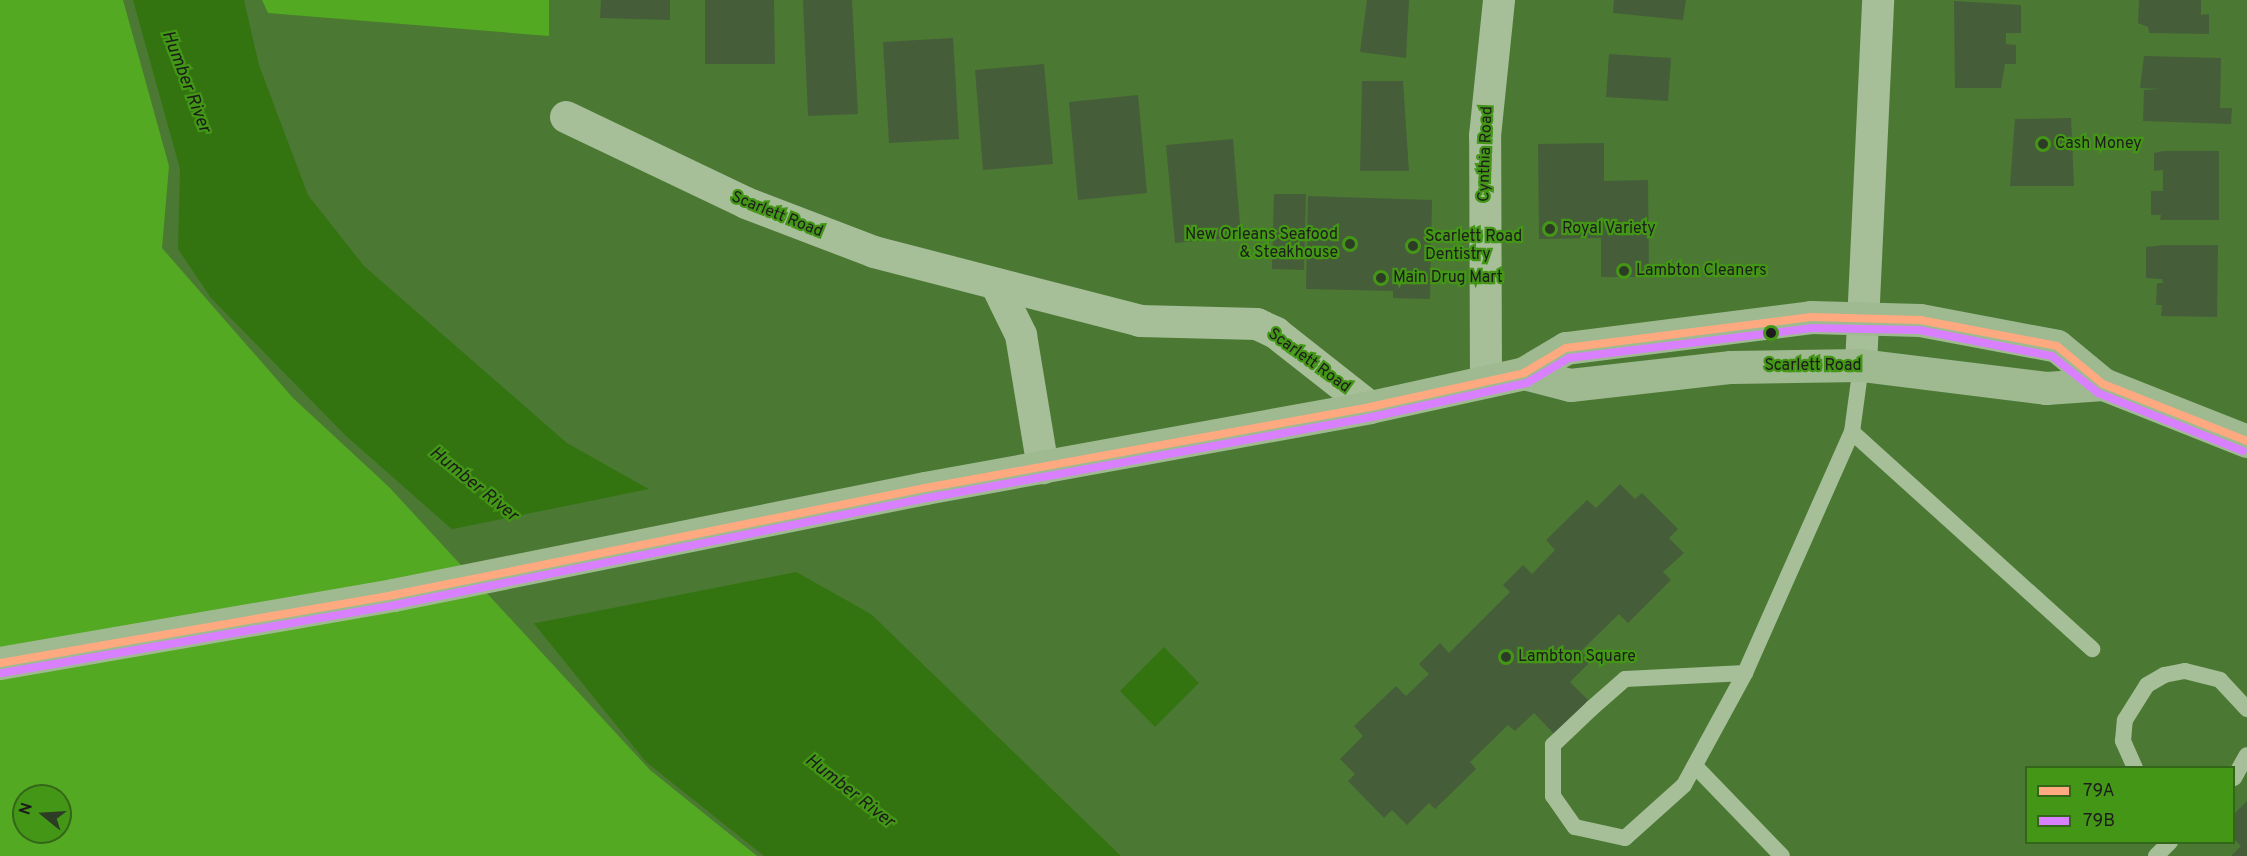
<!DOCTYPE html>
<style>
body{margin:0}
#map{position:relative;width:2247px;height:856px;overflow:hidden;background:#4b7933;font-family:Overpass,sans-serif}
div>[style]{position:absolute}
[style*='--x']{left:calc(var(--x)*1px);top:calc(var(--y)*1px);width:calc(var(--w)*1px);rotate:calc(var(--a)*1deg)}
.green>*{inset:0;background:#53a921}
.water>*{inset:0;background:#337411}
.pier>*{inset:0;background:#4b7933}
.building>*{inset:0;background:#465d3a}
.service>*{height:16px;margin:-8px;padding:0 8px;transform-origin:8px;border-radius:8px;background:#a6bf99}
.minor>*{height:32px;margin:-16px;padding:0 16px;transform-origin:16px;border-radius:16px;background:#a6bf99}
.secondary>*{height:33px;margin:-16.5px;padding:0 16.5px;transform-origin:16.5px;border-radius:16.5px;background:#9fba91}
.bus-1>*{height:8px;margin:-4px;padding:0 4px;transform-origin:4px;border-radius:4px;background:#ffa980}
.bus-2>*{height:8px;margin:-4px;padding:0 4px;transform-origin:4px;border-radius:4px;background:#d880ff}
.dots>*{width:16px;height:16px;translate:-50% -50%;box-sizing:border-box;border:3px solid #439616;border-radius:50%}
span{translate:-50% -50%;white-space:nowrap;text-align:center;line-height:1.15;-webkit-text-stroke:4.5px #439616;paint-order:stroke}
.poi-label{font-size:16px;color:#1d1d1d}
.left{translate:0 -50%;text-align:left}
.right{translate:-100% -50%;text-align:right}
.street-label{font-size:16px;color:#1d1d1d}
.water-label{font-size:18px;color:#1a1d19;font-style:italic}
.legend{position:absolute;left:2025px;top:766px;width:210px;height:78px;box-sizing:border-box;background:#439616;border:2px solid #346619;margin:0;padding:8px 10px;list-style:none;font-size:18px;color:#1d1d1d}
.legend li{display:flex;align-items:center;gap:12px;height:30px}
.legend b{width:30px;border:2px solid #346619}
.north{position:absolute;left:12px;top:784px;width:60px;height:60px;box-sizing:border-box;background:#439616;border:2px solid #346619;border-radius:50%;rotate:288deg;font-size:16px;font-weight:700;line-height:24px;text-align:center;color:#1d1d1d}
.north::after{content:'';display:block;margin:auto;width:21px;height:27px;background:#2d3d25;clip-path:polygon(50% 0,100% 100%,50% 72%,0 100%)}
</style>
<div id="map">
<div class="green">
<div style="clip-path:polygon(evenodd,0 0,123px 0,169px 166px,162px 248px,293px 398px,389px 487px,650px 770px,757px 856px,0 856px,0 0,24px 796px,60px 796px,60px 832px,24px 832px,24px 796px)"></div>
<div style="clip-path:polygon(262px 0,549px 0,549px 36px,268px 13px)"></div>
</div>
<div class="water">
<div style="clip-path:polygon(133px 0,244px 0,259px 65px,308px 195px,364px 266px,567px 443px,871px 614px,1121px 856px,764px 856px,646px 762px,472px 547px,345px 435px,211px 298px,178px 249px,180px 169px)"></div>
<div style="clip-path:polygon(1164px 647px,1199px 683px,1155px 727px,1120px 691px)"></div>
</div>
<div class="pier">
<div style="clip-path:polygon(654px 488px,801px 571px,531px 624px,470px 549px,448px 530px)"></div>
</div>
<div class="building">
<div style="clip-path:polygon(601px 0,670px 0,670px 20px,600px 18px)"></div>
<div style="clip-path:polygon(705px 0,774px 0,775px 64px,705px 64px)"></div>
<div style="clip-path:polygon(803px 0,852px 0,858px 114px,808px 116px)"></div>
<div style="clip-path:polygon(1367px 0,1409px 0,1406px 58px,1360px 52px)"></div>
<div style="clip-path:polygon(1614px 0,1686px 0,1683px 20px,1613px 13px)"></div>
<div style="clip-path:polygon(2139px 0,2201px 0,2201px 15px,2209px 14px,2209px 34px,2149px 33px,2148px 27px,2138px 23px)"></div>
<div style="clip-path:polygon(1954px 1px,2021px 5px,2021px 33px,2006px 33px,2006px 44px,2016px 45px,2016px 64px,2005px 64px,2001px 88px,1955px 88px)"></div>
<div style="clip-path:polygon(953px 38px,959px 139px,889px 143px,883px 42px)"></div>
<div style="clip-path:polygon(1609px 54px,1671px 58px,1668px 101px,1606px 97px)"></div>
<div style="clip-path:polygon(2144px 56px,2221px 58px,2220px 108px,2232px 108px,2231px 124px,2143px 121px,2144px 90px,2162px 89px,2140px 88px)"></div>
<div style="clip-path:polygon(1044px 64px,1053px 164px,983px 170px,975px 70px)"></div>
<div style="clip-path:polygon(1362px 81px,1403px 81px,1409px 171px,1360px 171px)"></div>
<div style="clip-path:polygon(1138px 95px,1147px 193px,1078px 200px,1069px 102px)"></div>
<div style="clip-path:polygon(2071px 118px,2074px 186px,2010px 186px,2015px 119px)"></div>
<div style="clip-path:polygon(1233px 139px,1241px 237px,1175px 243px,1166px 145px)"></div>
<div style="clip-path:polygon(1604px 143px,1604px 181px,1648px 180px,1649px 277px,1601px 277px,1601px 238px,1539px 239px,1538px 144px)"></div>
<div style="clip-path:polygon(2163px 151px,2219px 151px,2219px 220px,2160px 220px,2161px 215px,2151px 215px,2151px 191px,2163px 191px,2163px 170px,2154px 171px,2154px 153px)"></div>
<div style="clip-path:polygon(1274px 194px,1306px 194px,1304px 270px,1272px 269px)"></div>
<div style="clip-path:polygon(1308px 196px,1432px 200px,1430px 299px,1393px 298px,1393px 291px,1306px 289px)"></div>
<div style="clip-path:polygon(2163px 245px,2218px 245px,2217px 317px,2161px 316px,2162px 305px,2156px 305px,2157px 283px,2163px 283px,2162px 279px,2146px 278px,2146px 247px)"></div>
<div style="clip-path:polygon(1620px 484px,1635px 499px,1642px 493px,1678px 529px,1669px 538px,1684px 553px,1663px 572px,1671px 580px,1628px 623px,1619px 614px,1581px 651px,1591px 661px,1570px 682px,1591px 703px,1557px 737px,1534px 713px,1515px 731px,1508px 725px,1470px 762px,1476px 769px,1435px 809px,1429px 803px,1407px 825px,1392px 810px,1384px 818px,1348px 781px,1355px 774px,1340px 759px,1363px 736px,1354px 726px,1396px 686px,1406px 696px,1429px 674px,1419px 664px,1440px 643px,1449px 653px,1510px 592px,1503px 585px,1523px 565px,1532px 574px,1555px 550px,1546px 540px,1587px 500px,1596px 508px)"></div>
<div style="clip-path:polygon(2247px 801px,2247px 856px,2231px 856px,2241px 846px,2234px 839px,2234px 814px)"></div>
</div>
<div class="service">
<div style="--x:1852;--y:432;--w:324;--a:42.1"></div>
<div style="--x:1745;--y:673;--w:120;--a:177.1"></div>
<div style="--x:1625;--y:679;--w:44;--a:138.7"></div>
<div style="--x:1592;--y:708;--w:54;--a:136.5"></div>
<div style="--x:1553;--y:745;--w:51;--a:90"></div>
<div style="--x:1553;--y:796;--w:38;--a:55"></div>
<div style="--x:1575;--y:827;--w:51;--a:12.4"></div>
<div style="--x:1625;--y:838;--w:79;--a:-41.9"></div>
<div style="--x:1684;--y:785;--w:128;--a:-61.4"></div>
<div style="--x:1745;--y:673;--w:264;--a:-66.1"></div>
<div style="--x:1852;--y:432;--w:68;--a:-82.3"></div>
<div style="--x:1695;--y:766;--w:125;--a:46"></div>
<div style="--x:2135;--y:768;--w:30;--a:-114"></div>
<div style="--x:2123;--y:741;--w:21;--a:-85"></div>
<div style="--x:2125;--y:720;--w:41;--a:-57.8"></div>
<div style="--x:2147;--y:685;--w:20;--a:-30"></div>
<div style="--x:2164;--y:675;--w:21;--a:-11"></div>
<div style="--x:2185;--y:671;--w:36;--a:14"></div>
<div style="--x:2220;--y:680;--w:40;--a:47"></div>
<div style="--x:2234;--y:778;--w:26;--a:-61"></div>
<div style="--x:2156;--y:856;--w:20;--a:-45"></div>
</div>
<div class="minor">
<div style="--x:566;--y:117;--w:199;--a:25.5"></div>
<div style="--x:746;--y:203;--w:137;--a:20.9"></div>
<div style="--x:874;--y:252;--w:275;--a:14.5"></div>
<div style="--x:1140;--y:321;--w:117;--a:1.5"></div>
<div style="--x:1257;--y:324;--w:21;--a:25"></div>
<div style="--x:1276;--y:333;--w:120;--a:38.2"></div>
<div style="--x:997;--y:286;--w:55;--a:63.9"></div>
<div style="--x:1021;--y:335;--w:135;--a:80.6"></div>
<div style="--x:1861;--y:365;--w:365;--a:-87.3"></div>
<div style="--x:1486;--y:381;--w:245;--a:-90.2"></div>
<div style="--x:1485;--y:136;--w:137;--a:-84.1"></div>
</div>
<div class="secondary">
<div style="--x:1524;--y:373;--w:48;--a:14.6"></div>
<div style="--x:1570;--y:385;--w:162;--a:-6.4"></div>
<div style="--x:1731;--y:367;--w:130;--a:-0.9"></div>
<div style="--x:1861;--y:365;--w:186;--a:7.1"></div>
<div style="--x:2046;--y:388;--w:57;--a:-4"></div>
<div style="--x:0;--y:663;--w:399;--a:-9.8"></div>
<div style="--x:393;--y:595;--w:543;--a:-11.37"></div>
<div style="--x:925;--y:488;--w:452;--a:-10.3"></div>
<div style="--x:1370;--y:407;--w:158;--a:-12.4"></div>
<div style="--x:1524;--y:373;--w:49;--a:-30.8"></div>
<div style="--x:1566;--y:348;--w:247;--a:-7.2"></div>
<div style="--x:1811;--y:317;--w:109;--a:1.6"></div>
<div style="--x:1920;--y:320;--w:139;--a:10.7"></div>
<div style="--x:2057;--y:346;--w:60;--a:39.6"></div>
<div style="--x:2103;--y:384;--w:155;--a:21.6"></div>
</div>
<div class="bus-1">
<div style="--x:0;--y:663;--w:399;--a:-9.8"></div>
<div style="--x:393;--y:595;--w:543;--a:-11.37"></div>
<div style="--x:925;--y:488;--w:452;--a:-10.3"></div>
<div style="--x:1370;--y:407;--w:158;--a:-12.4"></div>
<div style="--x:1524;--y:373;--w:49;--a:-30.8"></div>
<div style="--x:1566;--y:348;--w:247;--a:-7.2"></div>
<div style="--x:1811;--y:317;--w:109;--a:1.6"></div>
<div style="--x:1920;--y:320;--w:139;--a:10.7"></div>
<div style="--x:2057;--y:346;--w:60;--a:39.6"></div>
<div style="--x:2103;--y:384;--w:155;--a:21.6"></div>
</div>
<div class="bus-2">
<div style="--x:2;--y:673;--w:399;--a:-9.8"></div>
<div style="--x:395;--y:605;--w:543;--a:-11.37"></div>
<div style="--x:927;--y:498;--w:452;--a:-10.3"></div>
<div style="--x:1372;--y:417;--w:159;--a:-12.4"></div>
<div style="--x:1527;--y:383;--w:49;--a:-30.8"></div>
<div style="--x:1569;--y:358;--w:245;--a:-7"></div>
<div style="--x:1812;--y:328;--w:107;--a:1.1"></div>
<div style="--x:1919;--y:330;--w:136;--a:11.1"></div>
<div style="--x:2052;--y:356;--w:59;--a:38.8"></div>
<div style="--x:2098;--y:393;--w:156;--a:21.8"></div>
</div>
<div class="dots">
<div style="left:2043px;top:144px;background:#2d3d25"></div>
<div style="left:1550px;top:229px;background:#2d3d25"></div>
<div style="left:1350px;top:244px;background:#2d3d25"></div>
<div style="left:1413px;top:246px;background:#2d3d25"></div>
<div style="left:1624px;top:271px;background:#2d3d25"></div>
<div style="left:1381px;top:278px;background:#2d3d25"></div>
<div style="left:1771px;top:333px;background:#1d1d1d"></div>
<div style="left:1506px;top:657px;background:#2d3d25"></div>
</div>
<div class="poi-label">
<span class="left" style="left:2055px;top:144px">Cash Money</span>
<span class="left" style="left:1562px;top:229px">Royal Variety</span>
<span class="right" style="left:1338px;top:244px">New Orleans Seafood<br>&amp; Steakhouse</span>
<span class="left" style="left:1425px;top:246px">Scarlett Road<br>Dentistry</span>
<span class="left" style="left:1636px;top:271px">Lambton Cleaners</span>
<span class="left" style="left:1393px;top:278px">Main Drug Mart</span>
<span class="left" style="left:1518px;top:657px">Lambton Square</span>
</div>
<div class="street-label">
<span style="left:1486px;top:154px;rotate:-88deg">Cynthia Road</span>
<span style="left:777px;top:215px;rotate:22deg">Scarlett Road</span>
<span style="left:1309px;top:361px;rotate:36deg">Scarlett Road</span>
<span style="left:1813px;top:366px">Scarlett Road</span>
</div>
<div class="water-label">
<span style="left:185px;top:82px;rotate:69deg">Humber River</span>
<span style="left:473px;top:485px;rotate:39deg">Humber River</span>
<span style="left:849px;top:792px;rotate:38deg">Humber River</span>
</div>
<ul class="legend">
<li><b style="height:8px;background:#ffa980"></b>79A</li>
<li><b style="height:8px;background:#d880ff"></b>79B</li>
</ul>
<div class="north">N</div>
</div>
